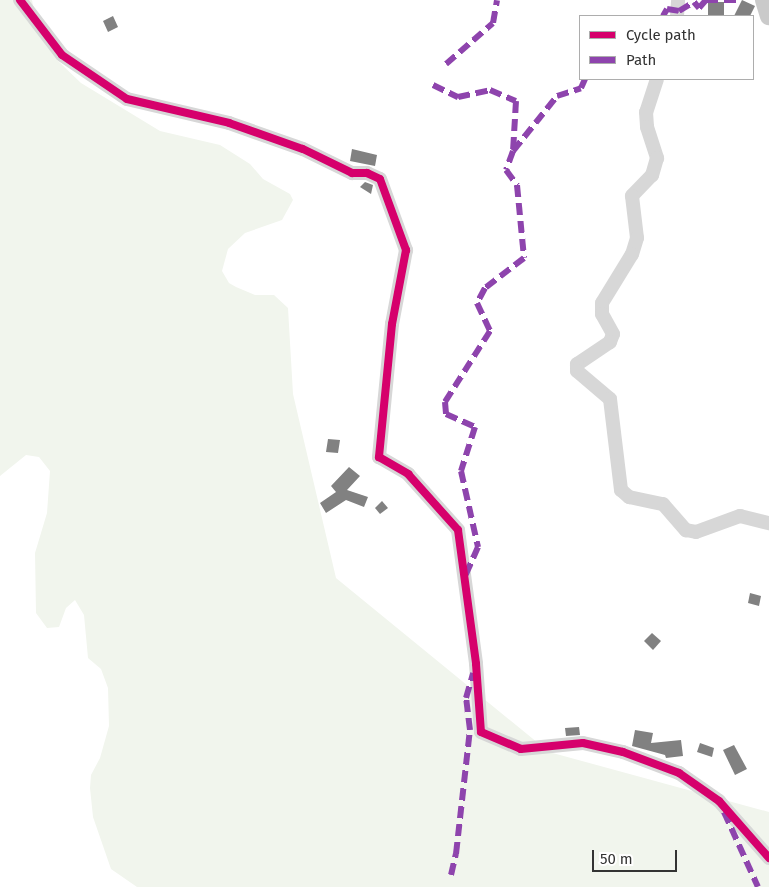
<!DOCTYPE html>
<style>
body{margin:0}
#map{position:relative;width:769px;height:887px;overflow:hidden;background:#fff;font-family:"Fira Sans",sans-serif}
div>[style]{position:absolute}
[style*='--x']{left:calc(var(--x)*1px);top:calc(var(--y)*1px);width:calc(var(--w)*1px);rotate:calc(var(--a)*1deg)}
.green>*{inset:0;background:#f1f5ed}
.building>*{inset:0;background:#818181}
.minor>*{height:14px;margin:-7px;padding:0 7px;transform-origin:7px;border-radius:7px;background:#d7d7d7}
.major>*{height:18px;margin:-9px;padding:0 9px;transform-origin:9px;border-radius:9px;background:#cacaca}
.quiet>*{height:6px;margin-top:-3px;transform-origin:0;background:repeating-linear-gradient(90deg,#8e44ad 0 12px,transparent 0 18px)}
.cycleway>*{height:8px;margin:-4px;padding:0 4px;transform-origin:4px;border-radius:4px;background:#d6006c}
span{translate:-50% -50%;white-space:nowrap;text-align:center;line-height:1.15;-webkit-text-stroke:5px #fff;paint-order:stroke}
.legend{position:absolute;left:579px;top:15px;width:175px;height:65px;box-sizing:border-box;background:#fff;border:1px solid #adadad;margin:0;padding:6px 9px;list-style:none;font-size:15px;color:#333}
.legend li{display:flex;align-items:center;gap:10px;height:25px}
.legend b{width:25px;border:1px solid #adadad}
.scale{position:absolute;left:592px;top:850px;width:85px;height:22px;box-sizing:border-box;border:2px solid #333;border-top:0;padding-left:6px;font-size:15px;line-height:18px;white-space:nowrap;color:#333;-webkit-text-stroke:4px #fff;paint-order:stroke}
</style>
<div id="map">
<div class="green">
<div style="clip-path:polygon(0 0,32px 0,37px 27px,57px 60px,81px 83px,160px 131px,220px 145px,250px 164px,263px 179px,290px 194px,293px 200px,282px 220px,245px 233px,228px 249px,222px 271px,229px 283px,236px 287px,255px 295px,274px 295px,288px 308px,293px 394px,336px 578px,549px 752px,769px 812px,769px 887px,137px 887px,111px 869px,93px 817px,90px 788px,91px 775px,100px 758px,109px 726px,108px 688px,101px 669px,88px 658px,84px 615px,75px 600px,66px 608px,59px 627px,47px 628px,36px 613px,35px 553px,47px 513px,50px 471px,39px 457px,26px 455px,0 476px)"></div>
</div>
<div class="building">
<div style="clip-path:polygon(742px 0,755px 6px,750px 16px,734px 16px)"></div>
<div style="clip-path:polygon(708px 2px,724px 2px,724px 16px,708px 16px)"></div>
<div style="clip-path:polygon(113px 16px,118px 27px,108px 32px,103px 21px)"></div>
<div style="clip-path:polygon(352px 149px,377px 155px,375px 166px,350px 161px)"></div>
<div style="clip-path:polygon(365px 182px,373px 185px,371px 194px,360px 187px)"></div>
<div style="clip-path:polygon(328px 439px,340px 440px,338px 453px,326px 452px)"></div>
<div style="clip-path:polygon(349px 467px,360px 476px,347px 490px,368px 497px,364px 507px,346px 500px,326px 513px,320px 503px,336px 492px,331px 486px)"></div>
<div style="clip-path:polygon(382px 501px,388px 508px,380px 514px,375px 508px)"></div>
<div style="clip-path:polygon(750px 593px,761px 596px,759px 606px,748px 603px)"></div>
<div style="clip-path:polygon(652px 633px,661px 641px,653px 650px,644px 641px)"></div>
<div style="clip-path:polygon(579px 727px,580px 735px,566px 736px,565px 728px)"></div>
<div style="clip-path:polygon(635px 730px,653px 733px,651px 743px,681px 740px,683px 756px,666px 758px,665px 755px,632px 746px)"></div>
<div style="clip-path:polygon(700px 743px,714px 748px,712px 757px,697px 752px)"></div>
<div style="clip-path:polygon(734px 745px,747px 769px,735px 775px,723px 750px)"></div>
</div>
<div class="minor">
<div style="--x:20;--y:0;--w:69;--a:52.6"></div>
<div style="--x:62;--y:55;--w:78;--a:34.1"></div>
<div style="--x:127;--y:99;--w:105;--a:13.2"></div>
<div style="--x:229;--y:123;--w:78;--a:19.4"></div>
<div style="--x:303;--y:149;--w:55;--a:26.1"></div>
<div style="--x:352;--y:173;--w:15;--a:0"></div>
<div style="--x:367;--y:173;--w:14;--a:25"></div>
<div style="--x:380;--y:179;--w:76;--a:69.9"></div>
<div style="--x:406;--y:250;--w:75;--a:100.7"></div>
<div style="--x:392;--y:324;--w:134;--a:95.6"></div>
<div style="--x:379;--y:457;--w:34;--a:30"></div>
<div style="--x:408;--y:474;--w:75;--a:48.2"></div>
<div style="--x:458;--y:530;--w:135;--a:82.3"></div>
<div style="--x:476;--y:664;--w:68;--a:85.8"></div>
<div style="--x:481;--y:732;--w:43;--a:23"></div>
<div style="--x:521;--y:749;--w:62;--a:-5.5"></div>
<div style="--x:583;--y:743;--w:41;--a:12.7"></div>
<div style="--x:623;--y:752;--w:60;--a:20.6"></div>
<div style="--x:679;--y:773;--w:49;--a:35"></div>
<div style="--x:719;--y:801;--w:76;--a:48.7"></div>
<div style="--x:677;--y:16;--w:16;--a:-86"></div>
<div style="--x:657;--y:79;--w:35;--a:108"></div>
<div style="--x:646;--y:112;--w:15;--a:86"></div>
<div style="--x:647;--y:127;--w:33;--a:72"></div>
<div style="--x:657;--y:158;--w:18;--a:106"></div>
<div style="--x:652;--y:175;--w:29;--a:134"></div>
<div style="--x:632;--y:196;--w:42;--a:83.2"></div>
<div style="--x:637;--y:238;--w:17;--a:107"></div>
<div style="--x:632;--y:254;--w:57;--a:121.5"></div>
<div style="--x:602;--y:303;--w:11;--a:90"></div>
<div style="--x:602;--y:314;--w:23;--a:61"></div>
<div style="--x:613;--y:334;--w:9;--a:111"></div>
<div style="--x:610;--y:342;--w:40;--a:146"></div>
<div style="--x:577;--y:364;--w:7;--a:90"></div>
<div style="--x:577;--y:371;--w:43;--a:40.3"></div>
<div style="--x:610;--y:399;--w:92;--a:83.1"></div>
<div style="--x:621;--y:490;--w:11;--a:41"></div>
<div style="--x:629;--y:497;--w:35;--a:12"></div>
<div style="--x:663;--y:504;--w:35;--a:49"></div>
<div style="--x:686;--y:530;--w:10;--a:11"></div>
<div style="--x:696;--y:532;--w:47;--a:-20"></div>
<div style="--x:740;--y:516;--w:30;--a:14"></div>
</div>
<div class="major">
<div style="--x:764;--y:0;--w:17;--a:73"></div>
</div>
<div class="quiet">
<div style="--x:663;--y:16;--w:8;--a:-60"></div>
<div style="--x:667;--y:9;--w:12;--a:9"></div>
<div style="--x:679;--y:11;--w:17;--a:-31"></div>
<div style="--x:694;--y:2;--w:8;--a:50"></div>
<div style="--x:699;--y:8;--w:11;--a:-49"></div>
<div style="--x:706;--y:0;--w:33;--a:0"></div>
<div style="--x:446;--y:64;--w:62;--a:-41.1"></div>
<div style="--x:493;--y:23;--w:23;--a:-80"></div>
<div style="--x:433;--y:85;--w:28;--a:26"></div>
<div style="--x:458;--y:97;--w:33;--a:-12"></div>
<div style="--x:490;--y:90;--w:28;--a:23"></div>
<div style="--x:516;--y:101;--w:50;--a:93.4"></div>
<div style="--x:513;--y:151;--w:20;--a:110"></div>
<div style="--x:506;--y:170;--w:19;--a:54"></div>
<div style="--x:517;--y:185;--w:73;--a:84.5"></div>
<div style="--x:524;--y:258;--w:49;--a:142.4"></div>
<div style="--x:485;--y:288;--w:17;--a:118"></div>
<div style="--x:477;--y:303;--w:31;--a:65"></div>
<div style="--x:490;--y:331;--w:84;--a:122.4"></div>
<div style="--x:445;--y:402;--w:12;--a:85"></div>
<div style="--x:446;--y:414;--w:32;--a:24"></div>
<div style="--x:475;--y:427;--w:46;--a:107.7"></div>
<div style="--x:461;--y:471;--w:78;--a:77.4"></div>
<div style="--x:478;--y:547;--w:30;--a:114"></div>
<div style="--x:513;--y:151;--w:70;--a:-51.3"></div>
<div style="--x:557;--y:96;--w:25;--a:-18"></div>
<div style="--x:581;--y:88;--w:10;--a:-66"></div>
<div style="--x:724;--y:812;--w:82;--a:65.6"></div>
<div style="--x:451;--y:875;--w:22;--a:-77"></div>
<div style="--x:456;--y:854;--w:125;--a:-83.6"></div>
<div style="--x:470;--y:730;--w:32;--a:-97"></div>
<div style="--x:466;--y:698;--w:26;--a:-74"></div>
</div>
<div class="cycleway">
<div style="--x:20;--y:0;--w:69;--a:52.6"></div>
<div style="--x:62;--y:55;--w:78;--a:34.1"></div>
<div style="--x:127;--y:99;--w:105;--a:13.2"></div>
<div style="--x:229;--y:123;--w:78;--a:19.4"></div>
<div style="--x:303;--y:149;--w:55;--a:26.1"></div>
<div style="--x:352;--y:173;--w:15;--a:0"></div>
<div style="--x:367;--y:173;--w:14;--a:25"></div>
<div style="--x:380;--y:179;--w:76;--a:69.9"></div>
<div style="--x:406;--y:250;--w:75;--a:100.7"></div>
<div style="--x:392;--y:324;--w:134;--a:95.6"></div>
<div style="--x:379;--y:457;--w:34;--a:30"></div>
<div style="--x:408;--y:474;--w:75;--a:48.2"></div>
<div style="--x:458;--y:530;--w:135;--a:82.3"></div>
<div style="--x:476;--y:664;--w:68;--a:85.8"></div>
<div style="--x:481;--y:732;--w:43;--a:23"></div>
<div style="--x:521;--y:749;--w:62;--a:-5.5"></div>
<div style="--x:583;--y:743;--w:41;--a:12.7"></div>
<div style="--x:623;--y:752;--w:60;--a:20.6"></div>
<div style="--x:679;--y:773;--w:49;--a:35"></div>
<div style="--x:719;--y:801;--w:76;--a:48.7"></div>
</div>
<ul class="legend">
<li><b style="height:6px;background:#d6006c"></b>Cycle path</li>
<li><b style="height:6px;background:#8e44ad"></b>Path</li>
</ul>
<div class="scale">50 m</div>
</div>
